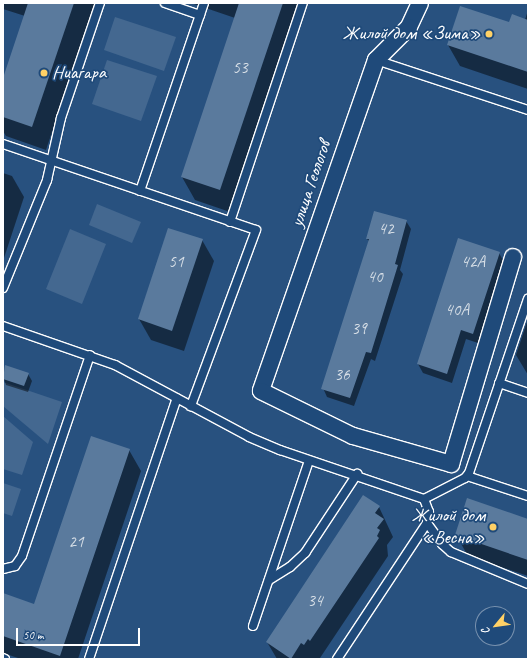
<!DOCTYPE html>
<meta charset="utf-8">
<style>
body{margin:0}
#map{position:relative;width:531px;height:662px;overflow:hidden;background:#28517f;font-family:Caveat,sans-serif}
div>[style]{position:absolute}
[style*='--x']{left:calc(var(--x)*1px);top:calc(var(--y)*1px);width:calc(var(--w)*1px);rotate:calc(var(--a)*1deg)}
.green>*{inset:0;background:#446890}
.shadow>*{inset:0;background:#0007}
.building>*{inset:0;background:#5a7a9d}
.roads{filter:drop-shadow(1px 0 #fff) drop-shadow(-1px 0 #fff) drop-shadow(0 1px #fff) drop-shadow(0 -1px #fff)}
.service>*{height:8px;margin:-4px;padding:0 4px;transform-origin:4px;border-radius:4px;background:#1f4a7a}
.minor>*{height:16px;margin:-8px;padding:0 8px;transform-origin:8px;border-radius:8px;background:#1f4a7a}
.dots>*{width:11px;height:11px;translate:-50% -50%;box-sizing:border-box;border:2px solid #1f4a7a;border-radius:50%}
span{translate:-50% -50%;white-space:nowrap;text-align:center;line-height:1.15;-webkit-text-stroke:3.5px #1f4a7a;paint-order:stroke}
.number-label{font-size:17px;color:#d6dee6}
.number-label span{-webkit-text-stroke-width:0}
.poi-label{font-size:19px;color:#fff}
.right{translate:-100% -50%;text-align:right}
.left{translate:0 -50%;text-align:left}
.street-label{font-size:19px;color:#fff}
.frame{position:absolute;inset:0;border:4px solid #fff;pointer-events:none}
.north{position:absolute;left:475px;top:606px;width:40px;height:40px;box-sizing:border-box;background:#1f4a7a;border:1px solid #7992af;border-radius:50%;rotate:241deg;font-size:11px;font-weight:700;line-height:16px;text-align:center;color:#fff}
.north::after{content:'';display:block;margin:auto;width:14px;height:18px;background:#ffd166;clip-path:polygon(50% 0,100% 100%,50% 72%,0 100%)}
.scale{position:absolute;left:16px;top:628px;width:124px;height:18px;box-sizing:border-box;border:2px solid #fff;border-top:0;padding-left:5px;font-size:12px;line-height:14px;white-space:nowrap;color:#fff;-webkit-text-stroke:3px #1f4a7a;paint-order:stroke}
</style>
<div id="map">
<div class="green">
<div style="clip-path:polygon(115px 17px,176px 37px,164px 71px,104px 50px)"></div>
<div style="clip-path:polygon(107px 60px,157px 76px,141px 121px,92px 104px)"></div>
<div style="clip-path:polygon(97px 204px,141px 222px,132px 243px,89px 225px)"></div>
<div style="clip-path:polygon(70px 229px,106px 244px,82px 304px,46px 289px)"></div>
<div style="clip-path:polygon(3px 382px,62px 402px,48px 444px,3px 406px)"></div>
<div style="clip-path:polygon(3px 416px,33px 442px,22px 475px,3px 469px)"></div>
<div style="clip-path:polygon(3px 483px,21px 489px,12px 516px,3px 513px)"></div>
</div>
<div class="shadow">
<div style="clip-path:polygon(3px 3px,95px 3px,46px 150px,6px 136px,3px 131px,3px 81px,25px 16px,3px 9px)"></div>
<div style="clip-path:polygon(191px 3px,304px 3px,233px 213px,195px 200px,182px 177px,235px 18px)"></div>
<div style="clip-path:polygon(528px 10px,528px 89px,460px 66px,448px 45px,525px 20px)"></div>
<div style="clip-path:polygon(3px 173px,12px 176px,24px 197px,3px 261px)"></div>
<div style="clip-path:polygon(406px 221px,411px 229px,400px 270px,403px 274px,375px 361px,371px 359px,354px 406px,327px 397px,323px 388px,369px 241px,367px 239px)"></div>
<div style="clip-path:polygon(202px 240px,214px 261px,184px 351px,151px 340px,139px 319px)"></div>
<div style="clip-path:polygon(499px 253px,504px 262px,478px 343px,466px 339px,452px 383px,423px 373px,418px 364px)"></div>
<div style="clip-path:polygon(527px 322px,528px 322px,528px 375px,516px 355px)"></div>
<div style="clip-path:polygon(6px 367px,28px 374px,32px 381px,28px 392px,6px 385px,3px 376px)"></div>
<div style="clip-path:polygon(129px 450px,141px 471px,78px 659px,21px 659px,3px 653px,3px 595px,35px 605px)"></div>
<div style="clip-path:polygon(379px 507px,393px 537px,387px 545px,388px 556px,320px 658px,277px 659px,267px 642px)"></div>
<div style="clip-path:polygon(528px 520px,528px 576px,468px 556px,456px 535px)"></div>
</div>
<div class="building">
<div style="clip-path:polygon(28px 3px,74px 3px,32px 127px,3px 117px,3px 78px)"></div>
<div style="clip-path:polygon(239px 3px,283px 3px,220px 190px,181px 177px)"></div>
<div style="clip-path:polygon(460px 6px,509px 22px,512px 14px,528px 20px,528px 72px,447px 45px)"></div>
<div style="clip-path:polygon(374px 211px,407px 220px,395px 264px,398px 265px,371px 353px,366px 352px,350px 398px,321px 389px,369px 239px,366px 239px)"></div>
<div style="clip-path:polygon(168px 228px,203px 239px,172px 331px,138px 319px)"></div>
<div style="clip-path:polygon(458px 238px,500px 252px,473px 334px,461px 330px,447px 374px,417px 364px)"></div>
<div style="clip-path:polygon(5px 365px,29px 373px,24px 386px,3px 379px)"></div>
<div style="clip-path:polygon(91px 436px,130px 449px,60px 656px,3px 636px,3px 593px,34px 604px)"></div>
<div style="clip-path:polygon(363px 495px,380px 506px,375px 513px,384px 519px,377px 528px,380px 530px,377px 536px,379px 538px,310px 641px,308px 639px,304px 645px,301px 643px,291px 659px,266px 642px)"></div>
<div style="clip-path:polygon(467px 498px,528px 519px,528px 560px,455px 535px)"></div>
</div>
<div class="roads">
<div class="service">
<div style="--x:165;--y:3;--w:37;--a:19"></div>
<div style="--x:376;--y:60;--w:160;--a:18.2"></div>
<div style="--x:3;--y:144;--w:267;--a:18.8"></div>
<div style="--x:256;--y:230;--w:188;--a:110.3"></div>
<div style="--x:140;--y:191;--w:199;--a:-71.2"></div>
<div style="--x:230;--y:222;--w:231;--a:-71.6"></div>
<div style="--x:3;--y:288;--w:117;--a:-67.8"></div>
<div style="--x:47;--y:180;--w:64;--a:-77.3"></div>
<div style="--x:61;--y:118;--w:121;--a:-71.3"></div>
<div style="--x:3;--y:326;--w:119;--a:19.2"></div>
<div style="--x:115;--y:365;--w:152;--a:28.2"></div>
<div style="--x:249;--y:437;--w:34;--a:23"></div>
<div style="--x:280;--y:450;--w:152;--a:18.8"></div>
<div style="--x:424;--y:499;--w:14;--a:69"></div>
<div style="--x:429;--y:512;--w:11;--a:100"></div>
<div style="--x:427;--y:523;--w:163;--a:123.5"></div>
<div style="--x:499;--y:383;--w:31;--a:19"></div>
<div style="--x:467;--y:476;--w:64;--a:18.2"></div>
<div style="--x:424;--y:499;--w:46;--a:-27.1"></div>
<div style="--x:465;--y:478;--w:6;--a:-51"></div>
<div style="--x:469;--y:473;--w:184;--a:-71.3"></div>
<div style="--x:427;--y:523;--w:26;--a:54"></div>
<div style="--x:442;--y:544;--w:12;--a:42"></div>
<div style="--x:451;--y:552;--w:83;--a:22.6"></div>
<div style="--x:3;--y:569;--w:12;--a:-14"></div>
<div style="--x:15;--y:566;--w:12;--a:-55"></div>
<div style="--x:22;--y:556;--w:212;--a:-71.3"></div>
<div style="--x:269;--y:580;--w:25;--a:-32"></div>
<div style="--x:290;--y:567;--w:21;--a:-43"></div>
<div style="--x:305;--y:553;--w:95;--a:-56.6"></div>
<div style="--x:253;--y:626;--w:174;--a:-71.3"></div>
<div style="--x:3;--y:658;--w:2;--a:27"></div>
<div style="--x:89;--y:659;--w:275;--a:-71.4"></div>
</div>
<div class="minor">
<div style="--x:420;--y:3;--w:26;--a:115"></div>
<div style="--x:409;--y:27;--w:47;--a:135"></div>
<div style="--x:376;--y:60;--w:350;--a:109.2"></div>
<div style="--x:261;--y:391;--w:102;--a:26.1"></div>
<div style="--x:353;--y:436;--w:102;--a:15.9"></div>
<div style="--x:451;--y:464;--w:216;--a:-73.3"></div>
</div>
</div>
<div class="dots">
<div style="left:489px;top:34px;background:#ffd166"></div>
<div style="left:44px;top:73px;background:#ffd166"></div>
<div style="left:493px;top:527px;background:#ffd166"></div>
</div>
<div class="number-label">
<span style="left:240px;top:68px">53</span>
<span style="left:386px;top:229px">42</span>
<span style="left:176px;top:262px">51</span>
<span style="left:473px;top:262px">42А</span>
<span style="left:375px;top:277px">40</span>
<span style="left:457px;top:310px">40А</span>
<span style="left:359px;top:329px">39</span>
<span style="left:342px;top:375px">36</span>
<span style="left:76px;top:542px">21</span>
<span style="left:315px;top:601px">34</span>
</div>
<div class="poi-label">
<span class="right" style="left:481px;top:34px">Жилой дом «Зима»</span>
<span class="left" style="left:52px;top:73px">Ниагара</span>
<span class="right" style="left:485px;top:527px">Жилой дом<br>«Весна»</span>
</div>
<div class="street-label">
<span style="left:311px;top:184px;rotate:-71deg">улица Геологов</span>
</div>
<div class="frame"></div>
<div class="north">С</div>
<div class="scale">50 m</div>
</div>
